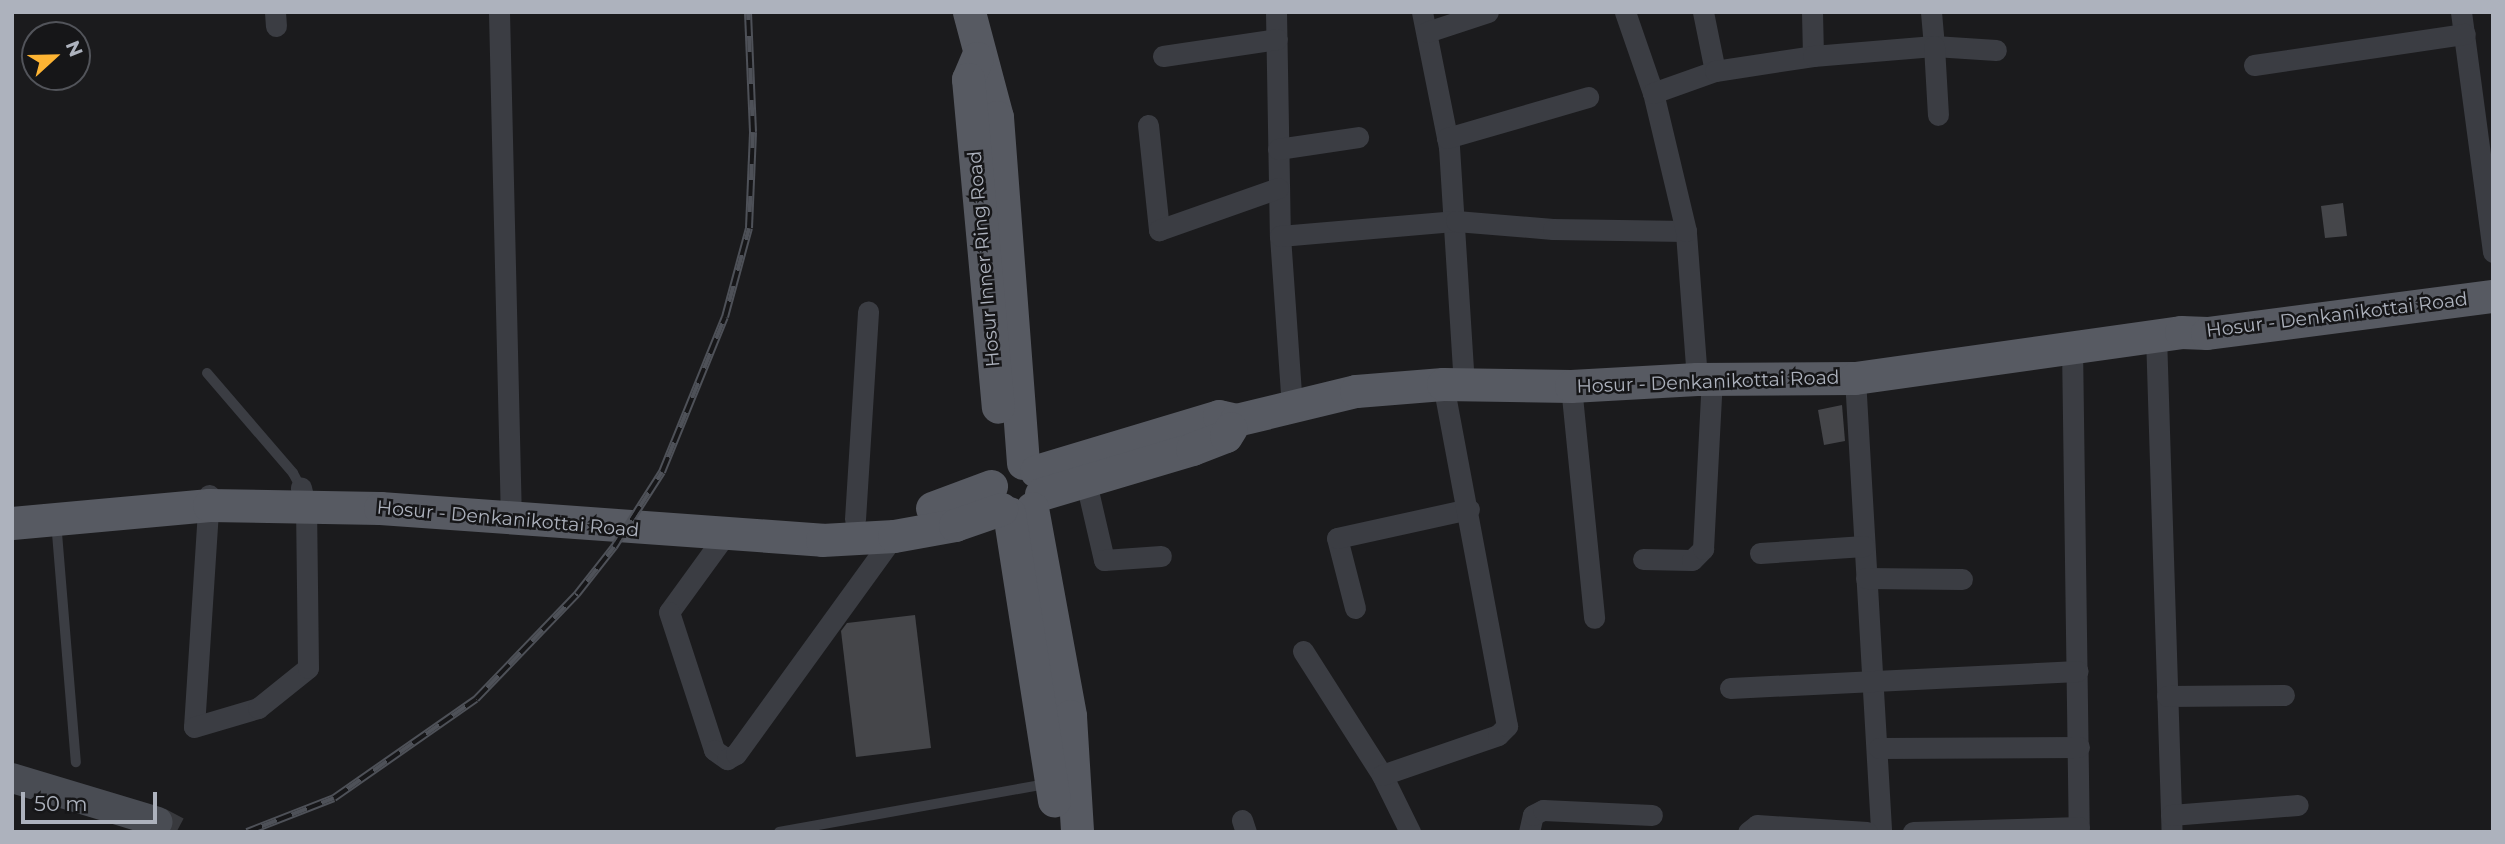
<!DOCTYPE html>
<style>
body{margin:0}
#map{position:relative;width:2505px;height:844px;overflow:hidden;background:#1b1b1d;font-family:Montserrat,sans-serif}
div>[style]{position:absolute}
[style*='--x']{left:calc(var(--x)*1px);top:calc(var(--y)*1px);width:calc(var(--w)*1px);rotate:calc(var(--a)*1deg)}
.building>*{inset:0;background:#45464a}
.secondary-tunnel>*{height:30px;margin-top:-15px;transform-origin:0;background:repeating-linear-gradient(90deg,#38393d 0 30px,transparent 0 45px)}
.lane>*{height:10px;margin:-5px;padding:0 5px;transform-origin:5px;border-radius:5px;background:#3b3d43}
.street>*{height:21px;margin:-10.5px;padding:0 10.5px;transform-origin:10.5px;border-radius:10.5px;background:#3b3d43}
.secondary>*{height:30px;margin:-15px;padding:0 15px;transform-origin:15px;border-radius:15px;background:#494c53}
.primary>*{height:33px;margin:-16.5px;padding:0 16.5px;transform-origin:16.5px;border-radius:16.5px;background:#575a62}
.rail>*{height:8px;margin-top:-4px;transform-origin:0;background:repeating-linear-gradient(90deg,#161618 0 16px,#4e5158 0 32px);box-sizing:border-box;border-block:2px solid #4e5158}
span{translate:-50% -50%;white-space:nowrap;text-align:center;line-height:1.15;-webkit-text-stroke:5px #161618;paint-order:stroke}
.street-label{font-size:19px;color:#adb2bd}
.frame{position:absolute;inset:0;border:14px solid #adb2bd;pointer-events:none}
.north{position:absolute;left:21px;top:21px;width:70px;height:70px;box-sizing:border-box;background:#161618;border:2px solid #52545a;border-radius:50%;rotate:68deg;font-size:19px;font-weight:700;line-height:28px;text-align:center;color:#adb2bd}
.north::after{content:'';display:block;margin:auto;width:24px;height:32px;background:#fdb433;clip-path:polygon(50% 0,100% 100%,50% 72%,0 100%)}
.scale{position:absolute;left:21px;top:792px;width:136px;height:32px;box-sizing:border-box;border:4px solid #adb2bd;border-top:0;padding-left:9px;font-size:21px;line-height:24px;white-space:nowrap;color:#adb2bd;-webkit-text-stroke:5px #161618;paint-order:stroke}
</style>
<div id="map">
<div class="building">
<div style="clip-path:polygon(2343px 203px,2347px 236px,2325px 238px,2321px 206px)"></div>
<div style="clip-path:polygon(1842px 405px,1845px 441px,1824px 445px,1818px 410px)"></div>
<div style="clip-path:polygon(915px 615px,931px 748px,856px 757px,841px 631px,847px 623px)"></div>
</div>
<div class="secondary-tunnel">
<div style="--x:158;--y:822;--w:21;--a:28"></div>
</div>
<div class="lane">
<div style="--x:207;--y:373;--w:132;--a:49.3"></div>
<div style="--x:293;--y:473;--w:17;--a:62"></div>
<div style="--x:56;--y:521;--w:242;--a:85.3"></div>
<div style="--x:779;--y:832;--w:272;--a:-10.2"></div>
</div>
<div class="street">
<div style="--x:275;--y:12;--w:14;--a:86"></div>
<div style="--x:499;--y:12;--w:508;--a:88.65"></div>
<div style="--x:1276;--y:12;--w:224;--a:89"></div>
<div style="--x:1280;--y:236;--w:170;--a:86"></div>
<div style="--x:1422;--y:12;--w:138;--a:78.7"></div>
<div style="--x:1449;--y:147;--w:237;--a:86.4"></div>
<div style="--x:1625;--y:12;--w:86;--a:70.9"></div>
<div style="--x:1703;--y:12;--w:60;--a:78.5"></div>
<div style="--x:1812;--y:12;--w:44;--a:88.7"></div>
<div style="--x:1931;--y:12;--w:34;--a:85"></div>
<div style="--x:1934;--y:46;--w:62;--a:3.7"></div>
<div style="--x:2461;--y:12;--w:242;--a:82.4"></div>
<div style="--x:1427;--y:32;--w:64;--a:-18.2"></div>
<div style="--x:1163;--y:56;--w:115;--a:-8.5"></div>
<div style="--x:2254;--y:65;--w:213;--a:-8.4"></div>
<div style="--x:1148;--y:125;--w:106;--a:84"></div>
<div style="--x:1159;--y:230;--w:126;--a:-19.4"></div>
<div style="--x:1447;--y:138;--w:147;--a:-16.2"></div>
<div style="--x:1278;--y:149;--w:81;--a:-8.5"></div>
<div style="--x:1280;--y:236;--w:177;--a:-4.9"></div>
<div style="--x:1456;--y:221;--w:97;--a:4.7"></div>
<div style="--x:1553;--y:229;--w:133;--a:0.9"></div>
<div style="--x:2156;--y:335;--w:497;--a:88.2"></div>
<div style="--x:2072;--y:346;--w:486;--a:89.2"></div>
<div style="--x:1855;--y:378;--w:455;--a:86.7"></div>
<div style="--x:1697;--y:379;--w:148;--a:-94.3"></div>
<div style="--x:1686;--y:231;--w:142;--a:-103.4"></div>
<div style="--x:1653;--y:93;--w:66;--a:-19.5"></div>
<div style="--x:1715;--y:71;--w:99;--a:-8.7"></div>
<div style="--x:1813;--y:56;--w:121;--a:-4.7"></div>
<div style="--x:1934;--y:46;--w:69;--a:86.7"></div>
<div style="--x:1571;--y:386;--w:233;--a:84.3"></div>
<div style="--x:1086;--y:482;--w:80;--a:77"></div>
<div style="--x:1104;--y:560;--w:57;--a:-4"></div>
<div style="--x:209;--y:495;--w:232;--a:93.7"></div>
<div style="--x:194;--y:727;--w:67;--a:-16.5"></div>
<div style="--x:258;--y:708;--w:64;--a:-38.7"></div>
<div style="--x:308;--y:668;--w:160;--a:-90.7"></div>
<div style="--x:306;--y:508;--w:21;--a:-104"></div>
<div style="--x:855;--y:519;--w:208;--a:-86.4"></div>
<div style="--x:725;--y:535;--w:95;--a:126"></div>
<div style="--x:669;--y:612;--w:145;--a:71.9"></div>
<div style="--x:714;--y:750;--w:16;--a:35"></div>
<div style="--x:727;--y:759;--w:10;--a:-29"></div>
<div style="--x:736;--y:754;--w:269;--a:-54.1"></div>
<div style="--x:1760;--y:553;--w:104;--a:-3.9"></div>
<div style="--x:1643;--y:559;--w:49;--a:1.2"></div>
<div style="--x:1692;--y:560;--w:16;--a:-45"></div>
<div style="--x:1703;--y:549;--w:170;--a:-87"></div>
<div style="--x:1866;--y:578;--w:96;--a:0.6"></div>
<div style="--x:1355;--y:608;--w:72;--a:-104.4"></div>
<div style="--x:1337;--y:538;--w:135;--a:-12.4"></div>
<div style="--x:1303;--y:651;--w:147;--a:57.5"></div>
<div style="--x:1382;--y:775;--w:64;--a:63.8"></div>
<div style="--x:1730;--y:688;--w:348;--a:-2.8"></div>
<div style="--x:2167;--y:696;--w:117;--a:-0.5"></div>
<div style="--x:1879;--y:748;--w:200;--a:-0.3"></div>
<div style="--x:1382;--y:775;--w:123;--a:-19"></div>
<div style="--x:1498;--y:735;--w:13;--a:-45"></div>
<div style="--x:1507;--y:726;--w:348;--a:-100.6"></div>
<div style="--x:2171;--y:815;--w:127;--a:-4.5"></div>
<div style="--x:1242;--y:820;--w:13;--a:72"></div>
<div style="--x:1529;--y:832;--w:17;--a:-77"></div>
<div style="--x:1533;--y:815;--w:11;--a:-27"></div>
<div style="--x:1543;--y:810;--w:109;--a:2.6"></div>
<div style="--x:1748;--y:832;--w:11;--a:-38"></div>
<div style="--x:1757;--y:825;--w:110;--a:3.6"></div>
<div style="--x:1913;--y:832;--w:166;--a:-1.7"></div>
</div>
<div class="secondary">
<div style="--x:12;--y:778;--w:152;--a:16.8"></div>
</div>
<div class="primary">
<div style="--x:969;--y:12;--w:109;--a:75.1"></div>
<div style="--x:997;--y:117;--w:347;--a:85.7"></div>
<div style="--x:977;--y:58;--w:23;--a:113"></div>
<div style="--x:968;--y:79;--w:329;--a:84.8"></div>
<div style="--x:1036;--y:471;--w:191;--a:-16.7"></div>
<div style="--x:1219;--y:416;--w:17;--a:13"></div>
<div style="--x:1236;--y:420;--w:123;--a:-13.6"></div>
<div style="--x:1356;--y:391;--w:87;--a:-4.6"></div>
<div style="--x:1443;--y:384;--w:128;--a:0.9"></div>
<div style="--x:1571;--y:386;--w:126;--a:-3.2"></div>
<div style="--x:1697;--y:379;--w:158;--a:-0.4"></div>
<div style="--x:1855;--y:378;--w:329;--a:-8"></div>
<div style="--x:2181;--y:332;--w:26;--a:2"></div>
<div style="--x:2207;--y:333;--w:288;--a:-7.4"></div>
<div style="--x:1041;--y:494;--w:158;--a:-16.6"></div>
<div style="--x:1192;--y:449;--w:36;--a:-21"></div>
<div style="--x:1226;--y:436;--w:9;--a:-58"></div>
<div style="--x:932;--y:508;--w:63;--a:-20.4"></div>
<div style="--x:1032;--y:508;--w:211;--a:79.6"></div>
<div style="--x:1070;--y:716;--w:116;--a:86.5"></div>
<div style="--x:1009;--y:513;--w:291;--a:81.1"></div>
<div style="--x:12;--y:523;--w:198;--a:-5.2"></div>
<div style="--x:209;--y:505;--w:171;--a:1"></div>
<div style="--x:380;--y:508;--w:443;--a:4.1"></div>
<div style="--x:822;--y:540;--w:72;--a:-3.2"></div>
<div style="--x:894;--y:536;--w:62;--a:-10.2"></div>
<div style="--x:955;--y:525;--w:49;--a:-19.2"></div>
</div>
<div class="rail">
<div style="--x:247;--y:832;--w:93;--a:-21.3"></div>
<div style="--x:334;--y:798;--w:173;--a:-34.9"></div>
<div style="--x:476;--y:699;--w:146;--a:-46.1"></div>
<div style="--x:577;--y:594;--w:60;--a:-51.8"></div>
<div style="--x:614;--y:547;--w:89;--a:-57.4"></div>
<div style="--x:662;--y:472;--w:167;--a:-67.9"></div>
<div style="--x:725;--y:317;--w:92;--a:-74.9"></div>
<div style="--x:749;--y:228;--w:96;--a:-87.6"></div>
<div style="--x:753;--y:132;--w:120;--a:-92.4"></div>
</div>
<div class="street-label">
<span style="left:984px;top:259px;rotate:-95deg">Hosur Inner Ring Road</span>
<span style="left:2337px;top:315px;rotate:-7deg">Hosur - Denkanikottai Road</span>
<span style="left:1708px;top:382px;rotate:-2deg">Hosur - Denkanikottai Road</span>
<span style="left:508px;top:519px;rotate:5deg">Hosur - Denkanikottai Road</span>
</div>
<div class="frame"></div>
<div class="north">N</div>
<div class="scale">50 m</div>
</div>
